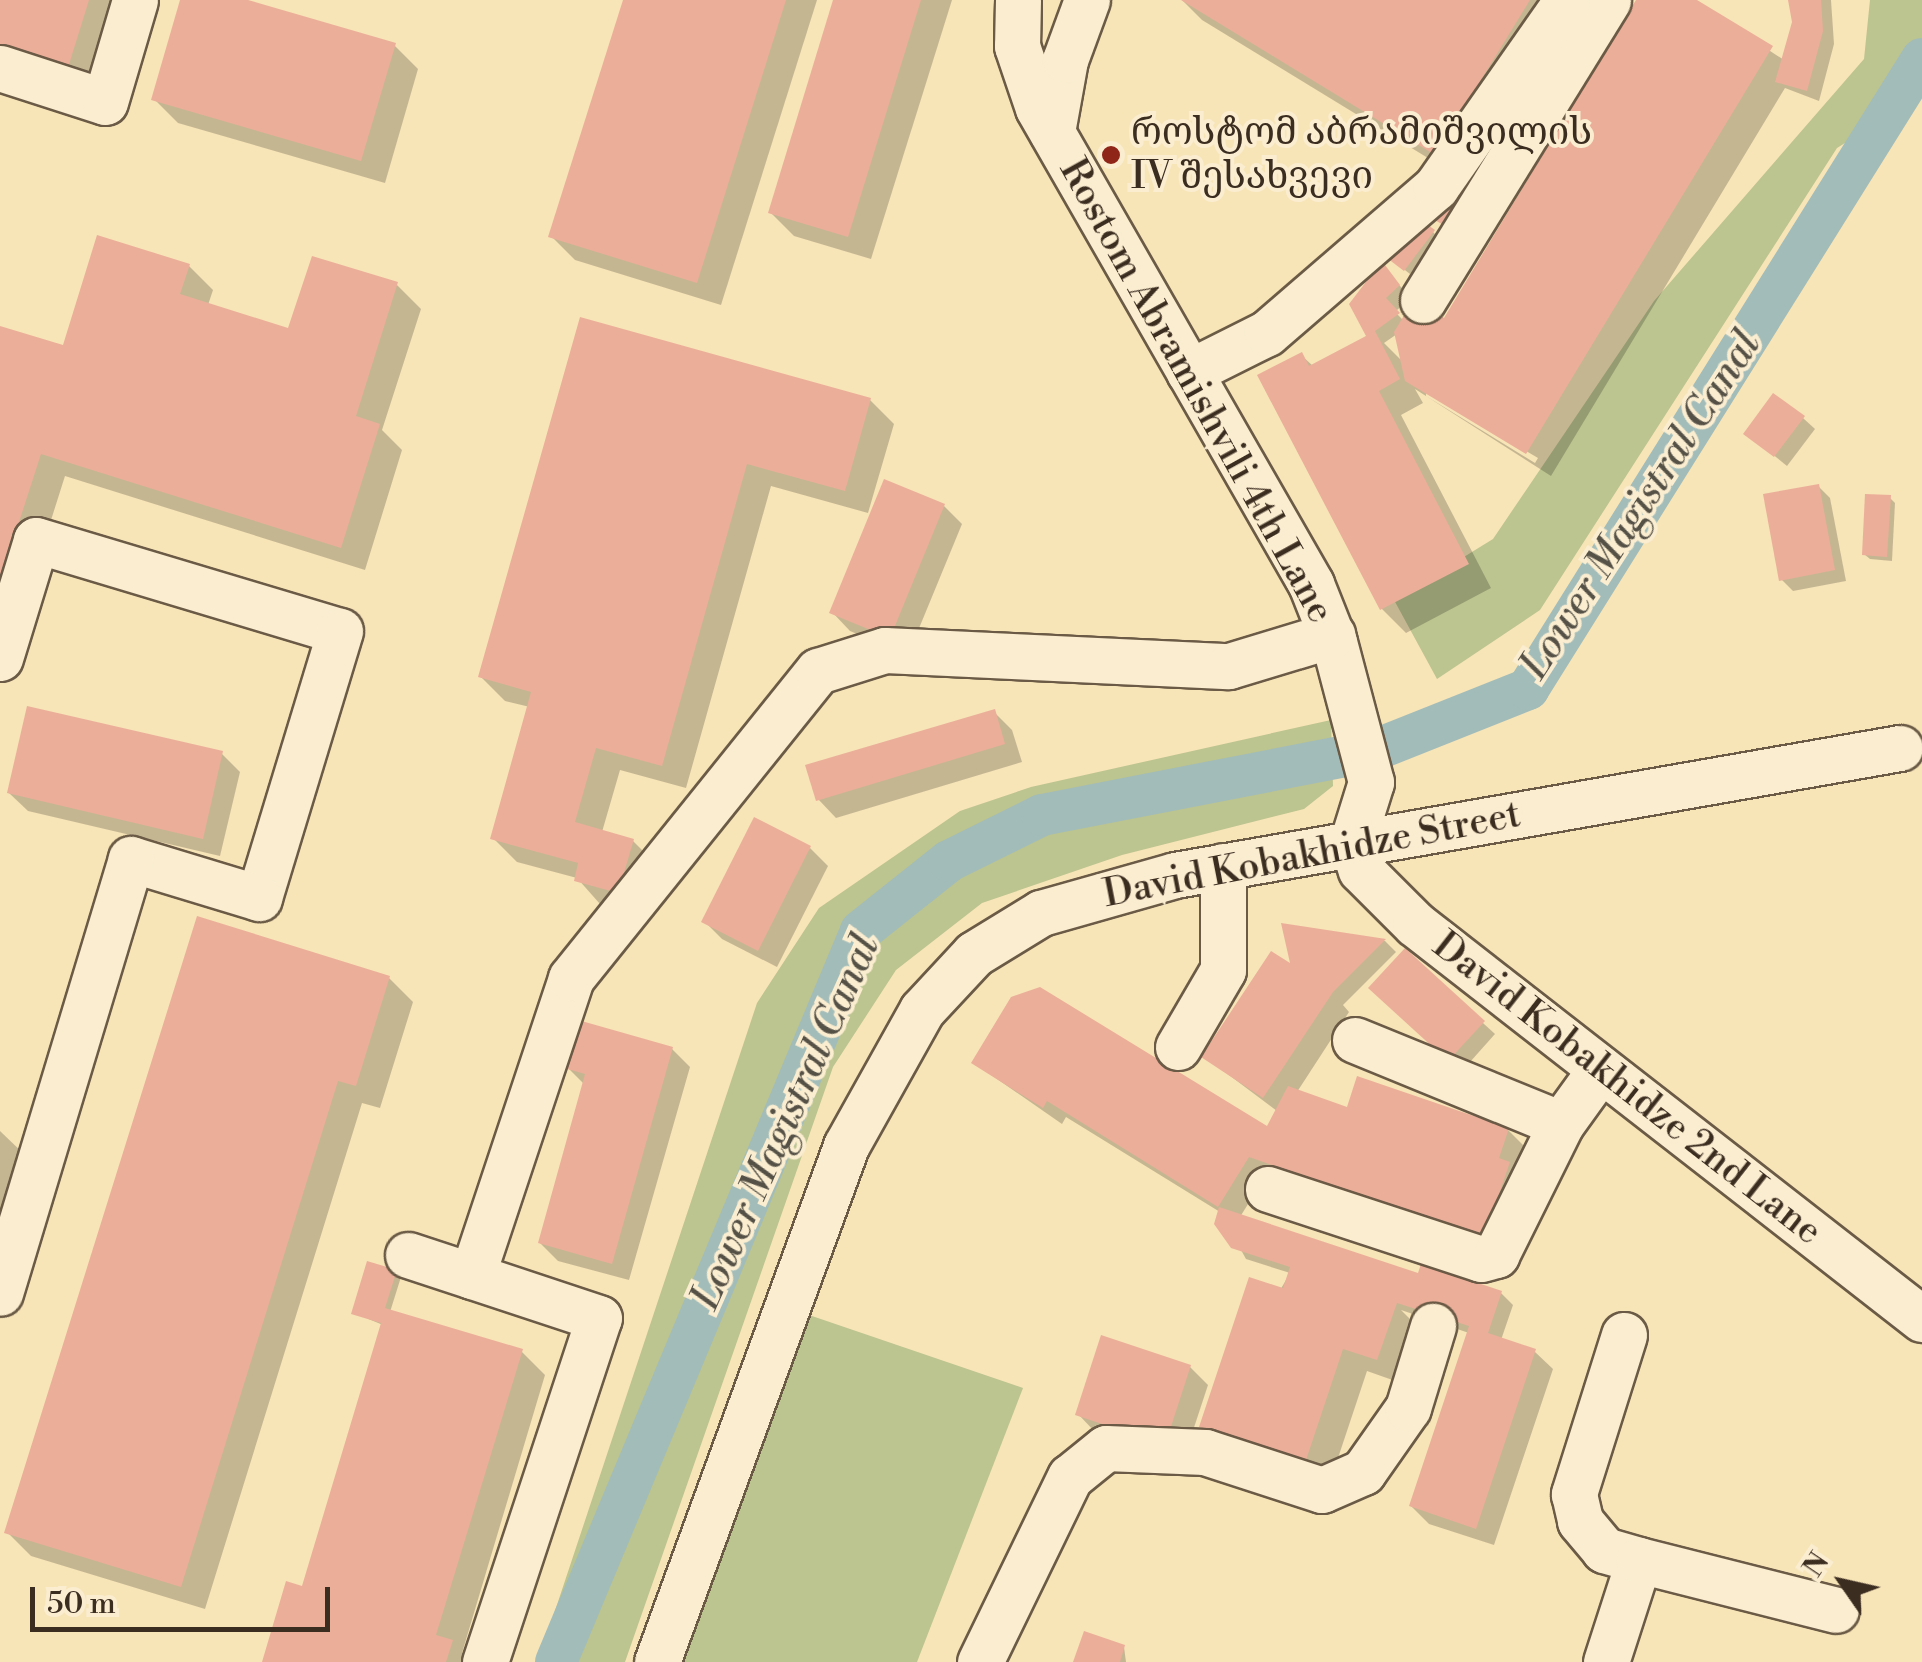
<!DOCTYPE html>
<meta charset="utf-8">
<style>
body{margin:0}
#map{position:relative;width:1922px;height:1662px;overflow:hidden;background:#f7e4b7;font-family:"Libre Bodoni","Noto Serif Georgian",serif}
div>[style]{position:absolute}
[style*='--x']{left:calc(var(--x)*1px);top:calc(var(--y)*1px);width:calc(var(--w)*1px);rotate:calc(var(--a)*1deg)}
.green>*{inset:0;background:#bcc48f}
.shadow>*{inset:0;background:#0003}
.canal>*{height:42px;margin:-21px;padding:0 21px;transform-origin:21px;border-radius:21px;background:#a2bcb9}
.building>*{inset:0;background:#ebae99}
.roads{filter:drop-shadow(2px 0 #6b5b46) drop-shadow(-2px 0 #6b5b46) drop-shadow(0 2px #6b5b46) drop-shadow(0 -2px #6b5b46)}
.minor>*{height:45px;margin:-22.5px;padding:0 22.5px;transform-origin:22.5px;border-radius:22.5px;background:#faedd0}
.dots>*{width:28px;height:28px;translate:-50% -50%;box-sizing:border-box;border:5px solid #faedd0;border-radius:50%}
span{translate:-50% -50%;white-space:nowrap;text-align:center;line-height:1.15;-webkit-text-stroke:8px #faedd0;paint-order:stroke}
.poi-label{font-size:38px;color:#3c2d21}
.left{translate:0 -50%;text-align:left}
.street-label{font-size:38px;color:#3c2d21}
.water-label{font-size:40px;color:#565147;font-style:italic}
.north{position:absolute;left:1792px;top:1532px;width:100px;height:100px;-webkit-text-stroke:8px #faedd0;paint-order:stroke;rotate:304deg;font-size:28px;font-weight:700;line-height:40px;text-align:center;color:#3c2d21}
.north::after{content:'';display:block;margin:auto;width:35px;height:45px;background:#3c2d21;clip-path:polygon(50% 0,100% 100%,50% 72%,0 100%)}
.scale{position:absolute;left:30px;top:1587px;width:300px;height:45px;box-sizing:border-box;border:5px solid #3c2d21;border-top:0;padding-left:12px;font-size:30px;line-height:35px;white-space:nowrap;color:#3c2d21;-webkit-text-stroke:8px #faedd0;paint-order:stroke}
</style>
<div id="map">
<div class="green">
<div style="clip-path:polygon(1870px 0,1922px 0,1922px 95px,1837px 148px,1540px 610px,1437px 679px,1394px 600px,1493px 539px,1654px 301px,1864px 59px)"></div>
<div style="clip-path:polygon(1331px 720px,1333px 786px,1304px 809px,1122px 855px,982px 903px,896px 970px,833px 1067px,625px 1662px,538px 1662px,757px 1003px,819px 908px,960px 811px,1031px 787px)"></div>
<div style="clip-path:polygon(809px 1315px,1023px 1388px,917px 1662px,680px 1662px)"></div>
</div>
<div class="shadow">
<div style="clip-path:polygon(0 0,120px 0,90px 96px)"></div>
<div style="clip-path:polygon(183px 0,239px 0,394px 45px,418px 69px,385px 183px,178px 123px,154px 99px)"></div>
<div style="clip-path:polygon(625px 0,817px 0,721px 305px,575px 260px,551px 236px)"></div>
<div style="clip-path:polygon(836px 0,952px 0,871px 259px,794px 236px,770px 212px)"></div>
<div style="clip-path:polygon(1182px 0,1568px 0,1459px 177px,1202px 20px)"></div>
<div style="clip-path:polygon(evenodd,1639px 0,1692px 0,1784px 60px,1794px 22px,1791px 0,1831px 0,1834px 44px,1819px 101px,1785px 88px,1551px 476px,1415px 389px,1423px 403px,1401px 415px,1491px 588px,1406px 633px,1382px 609px,1260px 376px,1301px 355px,1313px 366px,1369px 337px,1352px 304px,1382px 264px,1410px 298px,1395px 312px,1404px 321px,1445px 321px,1639px 0,1397px 334px,1404px 363px,1384px 343px,1397px 334px,1639px 0,1426px 391px,1538px 458px,1535px 463px,1426px 396px,1426px 391px)"></div>
<div style="clip-path:polygon(1433px 232px,1438px 237px,1410px 274px,1396px 263px)"></div>
<div style="clip-path:polygon(189px 266px,213px 290px,208px 305px,290px 331px,397px 285px,421px 309px,382px 430px,402px 450px,365px 570px,65px 476px,0 681px,0 328px,64px 348px)"></div>
<div style="clip-path:polygon(582px 320px,870px 400px,894px 424px,868px 513px,771px 486px,686px 788px,620px 770px,602px 832px,633px 841px,657px 865px,642px 916px,600px 904px,577px 878px,517px 862px,493px 838px,530px 707px,505px 701px,481px 677px)"></div>
<div style="clip-path:polygon(1803px 418px,1815px 429px,1787px 466px,1746px 433px)"></div>
<div style="clip-path:polygon(1818px 486px,1830px 498px,1846px 581px,1793px 591px,1781px 579px)"></div>
<div style="clip-path:polygon(1890px 498px,1895px 503px,1892px 561px,1870px 559px,1864px 554px)"></div>
<div style="clip-path:polygon(944px 506px,962px 524px,908px 655px,850px 631px,832px 612px)"></div>
<div style="clip-path:polygon(994px 712px,1012px 730px,1022px 762px,836px 818px,818px 799px)"></div>
<div style="clip-path:polygon(222px 754px,240px 772px,220px 856px,28px 811px,9px 793px)"></div>
<div style="clip-path:polygon(810px 848px,828px 866px,777px 967px,722px 939px,704px 921px)"></div>
<div style="clip-path:polygon(1284px 926px,1385px 941px,1396px 952px,1343px 1005px,1349px 1012px,1297px 1092px,1349px 1110px,1508px 1130px,1532px 1154px,1508px 1260px,1268px 1172px,1240px 1217px,1419px 1276px,1501px 1293px,1513px 1305px,1501px 1340px,1534px 1351px,1553px 1369px,1494px 1545px,1429px 1524px,1411px 1506px,1469px 1333px,1401px 1310px,1420px 1329px,1401px 1383px,1367px 1371px,1329px 1485px,1226px 1450px,1202px 1426px,1290px 1273px,1246px 1259px,1220px 1212px,1066px 1117px,1062px 1124px,974px 1063px,1267px 1129px,1277px 1111px,1205px 1057px,1293px 969px)"></div>
<div style="clip-path:polygon(389px 978px,413px 1002px,380px 1108px,362px 1103px,205px 1609px,31px 1556px,7px 1532px)"></div>
<div style="clip-path:polygon(1383px 999px,1483px 1023px,1495px 1034px,1462px 1071px)"></div>
<div style="clip-path:polygon(672px 1049px,690px 1067px,629px 1280px,558px 1261px,540px 1243px,585px 1085px,567px 1067px)"></div>
<div style="clip-path:polygon(0 1131px,25px 1155px,0 1236px)"></div>
<div style="clip-path:polygon(395px 1272px,401px 1277px,390px 1312px,521px 1351px,545px 1375px,462px 1653px,471px 1662px,264px 1662px,304px 1589px,383px 1325px,354px 1313px)"></div>
<div style="clip-path:polygon(1190px 1367px,1208px 1385px,1183px 1461px,1096px 1433px,1078px 1414px)"></div>
<div style="clip-path:polygon(1124px 1647px,1126px 1662px,1076px 1662px)"></div>
</div>
<div class="canal">
<div style="--x:556;--y:1662;--w:792;--a:-67.35"></div>
<div style="--x:861;--y:931;--w:112;--a:-38.5"></div>
<div style="--x:949;--y:861;--w:104;--a:-26.3"></div>
<div style="--x:1042;--y:815;--w:339;--a:-11"></div>
<div style="--x:1375;--y:750;--w:165;--a:-21.7"></div>
<div style="--x:1528;--y:689;--w:743;--a:-57.98"></div>
</div>
<div class="building">
<div style="clip-path:polygon(0 0,89px 0,66px 74px,0 54px)"></div>
<div style="clip-path:polygon(180px 0,248px 0,396px 43px,361px 161px,151px 100px)"></div>
<div style="clip-path:polygon(623px 0,786px 0,697px 283px,548px 237px)"></div>
<div style="clip-path:polygon(833px 0,921px 0,848px 237px,768px 213px)"></div>
<div style="clip-path:polygon(1181px 0,1530px 0,1435px 155px)"></div>
<div style="clip-path:polygon(1636px 0,1697px 0,1773px 46px,1526px 454px,1405px 381px,1394px 332px,1414px 299px,1444px 318px)"></div>
<div style="clip-path:polygon(1788px 0,1821px 0,1823px 31px,1807px 91px,1775px 82px,1792px 22px)"></div>
<div style="clip-path:polygon(1446px 198px,1460px 207px,1447px 227px,1433px 219px)"></div>
<div style="clip-path:polygon(1418px 218px,1435px 230px,1404px 271px,1387px 258px)"></div>
<div style="clip-path:polygon(97px 235px,190px 264px,180px 294px,288px 328px,312px 256px,398px 282px,356px 416px,380px 424px,341px 548px,41px 454px,0 581px,0 326px,63px 345px)"></div>
<div style="clip-path:polygon(1382px 261px,1400px 285px,1386px 298px,1400px 313px,1375px 331px,1400px 379px,1379px 391px,1469px 564px,1380px 610px,1257px 375px,1302px 352px,1309px 366px,1366px 336px,1349px 304px)"></div>
<div style="clip-path:polygon(580px 317px,871px 398px,845px 491px,747px 464px,662px 766px,596px 748px,575px 822px,634px 839px,618px 893px,574px 881px,578px 863px,490px 839px,531px 692px,478px 677px)"></div>
<div style="clip-path:polygon(1773px 393px,1805px 416px,1774px 457px,1743px 434px)"></div>
<div style="clip-path:polygon(884px 479px,945px 504px,890px 638px,829px 613px)"></div>
<div style="clip-path:polygon(1819px 484px,1835px 570px,1779px 581px,1763px 494px)"></div>
<div style="clip-path:polygon(1865px 494px,1891px 495px,1887px 557px,1862px 555px)"></div>
<div style="clip-path:polygon(27px 706px,223px 751px,203px 839px,7px 793px)"></div>
<div style="clip-path:polygon(995px 709px,1005px 744px,816px 801px,805px 765px)"></div>
<div style="clip-path:polygon(754px 817px,811px 846px,758px 951px,701px 922px)"></div>
<div style="clip-path:polygon(197px 916px,390px 976px,356px 1086px,338px 1081px,181px 1587px,4px 1533px)"></div>
<div style="clip-path:polygon(1281px 923px,1386px 939px,1333px 992px,1263px 1098px,1201px 1057px,1271px 951px,1290px 963px)"></div>
<div style="clip-path:polygon(1405px 948px,1485px 1021px,1448px 1061px,1368px 988px)"></div>
<div style="clip-path:polygon(1040px 987px,1267px 1126px,1288px 1086px,1347px 1107px,1357px 1076px,1509px 1128px,1499px 1158px,1510px 1162px,1484px 1238px,1249px 1157px,1218px 1207px,1047px 1101px,1043px 1108px,971px 1063px,1011px 997px)"></div>
<div style="clip-path:polygon(578px 1020px,673px 1047px,612px 1264px,538px 1243px,585px 1074px,564px 1068px)"></div>
<div style="clip-path:polygon(1219px 1207px,1418px 1273px,1421px 1264px,1502px 1291px,1488px 1333px,1536px 1349px,1476px 1529px,1409px 1506px,1469px 1326px,1397px 1303px,1377px 1360px,1343px 1349px,1305px 1463px,1199px 1427px,1249px 1277px,1283px 1288px,1290px 1267px,1231px 1248px,1214px 1224px)"></div>
<div style="clip-path:polygon(367px 1261px,397px 1270px,385px 1308px,523px 1349px,436px 1635px,453px 1640px,446px 1662px,262px 1662px,286px 1581px,302px 1586px,381px 1323px,351px 1314px)"></div>
<div style="clip-path:polygon(1101px 1335px,1191px 1365px,1165px 1445px,1075px 1415px)"></div>
<div style="clip-path:polygon(1084px 1631px,1125px 1645px,1120px 1662px,1073px 1662px)"></div>
</div>
<div class="roads">
<div class="minor">
<div style="--x:1018;--y:0;--w:46;--a:91.2"></div>
<div style="--x:1017;--y:46;--w:65;--a:71.3"></div>
<div style="--x:1038;--y:108;--w:549;--a:60.16"></div>
<div style="--x:1311;--y:584;--w:62;--a:68.4"></div>
<div style="--x:1334;--y:642;--w:145;--a:75.2"></div>
<div style="--x:1371;--y:782;--w:64;--a:107.3"></div>
<div style="--x:0;--y:68;--w:110;--a:17.9"></div>
<div style="--x:105;--y:102;--w:106;--a:-73.6"></div>
<div style="--x:1052;--y:132;--w:73;--a:-79.8"></div>
<div style="--x:1065;--y:60;--w:64;--a:-69.9"></div>
<div style="--x:1423;--y:300;--w:352;--a:-58.3"></div>
<div style="--x:1189;--y:372;--w:87;--a:-26.6"></div>
<div style="--x:1267;--y:333;--w:223;--a:-40.8"></div>
<div style="--x:1436;--y:187;--w:228;--a:-55"></div>
<div style="--x:0;--y:658;--w:123;--a:-73"></div>
<div style="--x:36;--y:540;--w:317;--a:16.7"></div>
<div style="--x:340;--y:631;--w:279;--a:106.9"></div>
<div style="--x:259;--y:898;--w:134;--a:-163.1"></div>
<div style="--x:131;--y:859;--w:453;--a:106.8"></div>
<div style="--x:1352;--y:843;--w:28;--a:72"></div>
<div style="--x:1361;--y:870;--w:76;--a:45"></div>
<div style="--x:1415;--y:924;--w:643;--a:37.92"></div>
<div style="--x:1355;--y:1040;--w:222;--a:22.2"></div>
<div style="--x:1178;--y:1047;--w:89;--a:-59.7"></div>
<div style="--x:1223;--y:970;--w:104;--a:-90"></div>
<div style="--x:1268;--y:1189;--w:224;--a:18.2"></div>
<div style="--x:1481;--y:1259;--w:16;--a:-15"></div>
<div style="--x:1496;--y:1255;--w:146;--a:-63.6"></div>
<div style="--x:1561;--y:1124;--w:67;--a:-54.2"></div>
<div style="--x:408;--y:1255;--w:67;--a:18.2"></div>
<div style="--x:1624;--y:1335;--w:167;--a:107.5"></div>
<div style="--x:1574;--y:1494;--w:28;--a:77"></div>
<div style="--x:1580;--y:1521;--w:38;--a:50"></div>
<div style="--x:1604;--y:1550;--w:36;--a:16"></div>
<div style="--x:485;--y:1662;--w:362;--a:-71.7"></div>
<div style="--x:599;--y:1318;--w:134;--a:-161.7"></div>
<div style="--x:472;--y:1276;--w:314;--a:-71.6"></div>
<div style="--x:571;--y:978;--w:394;--a:-51.2"></div>
<div style="--x:818;--y:671;--w:70;--a:-17.4"></div>
<div style="--x:885;--y:650;--w:344;--a:2.7"></div>
<div style="--x:1229;--y:666;--w:108;--a:-16.8"></div>
<div style="--x:657;--y:1662;--w:550;--a:-69.88"></div>
<div style="--x:846;--y:1146;--w:156;--a:-60.8"></div>
<div style="--x:922;--y:1010;--w:76;--a:-47.1"></div>
<div style="--x:974;--y:954;--w:79;--a:-31.5"></div>
<div style="--x:1041;--y:913;--w:139;--a:-15.8"></div>
<div style="--x:1175;--y:875;--w:736;--a:-9.94"></div>
<div style="--x:980;--y:1662;--w:206;--a:-64.1"></div>
<div style="--x:1070;--y:1477;--w:46;--a:-38.9"></div>
<div style="--x:1106;--y:1448;--w:99;--a:2.3"></div>
<div style="--x:1205;--y:1452;--w:123;--a:18"></div>
<div style="--x:1322;--y:1490;--w:45;--a:-23.7"></div>
<div style="--x:1363;--y:1472;--w:78;--a:-54.9"></div>
<div style="--x:1408;--y:1408;--w:86;--a:-73"></div>
<div style="--x:1606;--y:1662;--w:107;--a:-72.1"></div>
<div style="--x:1639;--y:1560;--w:203;--a:14.2"></div>
</div>
</div>
<div class="dots">
<div style="left:1111px;top:155px;background:#8f2418"></div>
</div>
<div class="poi-label">
<span class="left" style="left:1131px;top:155px">როსტომ აბრამიშვილის<br>IV შესახვევი</span>
</div>
<div class="street-label">
<span style="left:1196px;top:391px;rotate:61deg">Rostom Abramishvili 4th Lane</span>
<span style="left:1312px;top:855px;rotate:-11deg">David Kobakhidze Street</span>
<span style="left:1627px;top:1089px;rotate:38deg">David Kobakhidze 2nd Lane</span>
</div>
<div class="water-label">
<span style="left:1641px;top:505px;rotate:-57deg">Lower Magistral Canal</span>
<span style="left:786px;top:1122px;rotate:-66deg">Lower Magistral Canal</span>
</div>
<div class="north">N</div>
<div class="scale">50 m</div>
</div>
